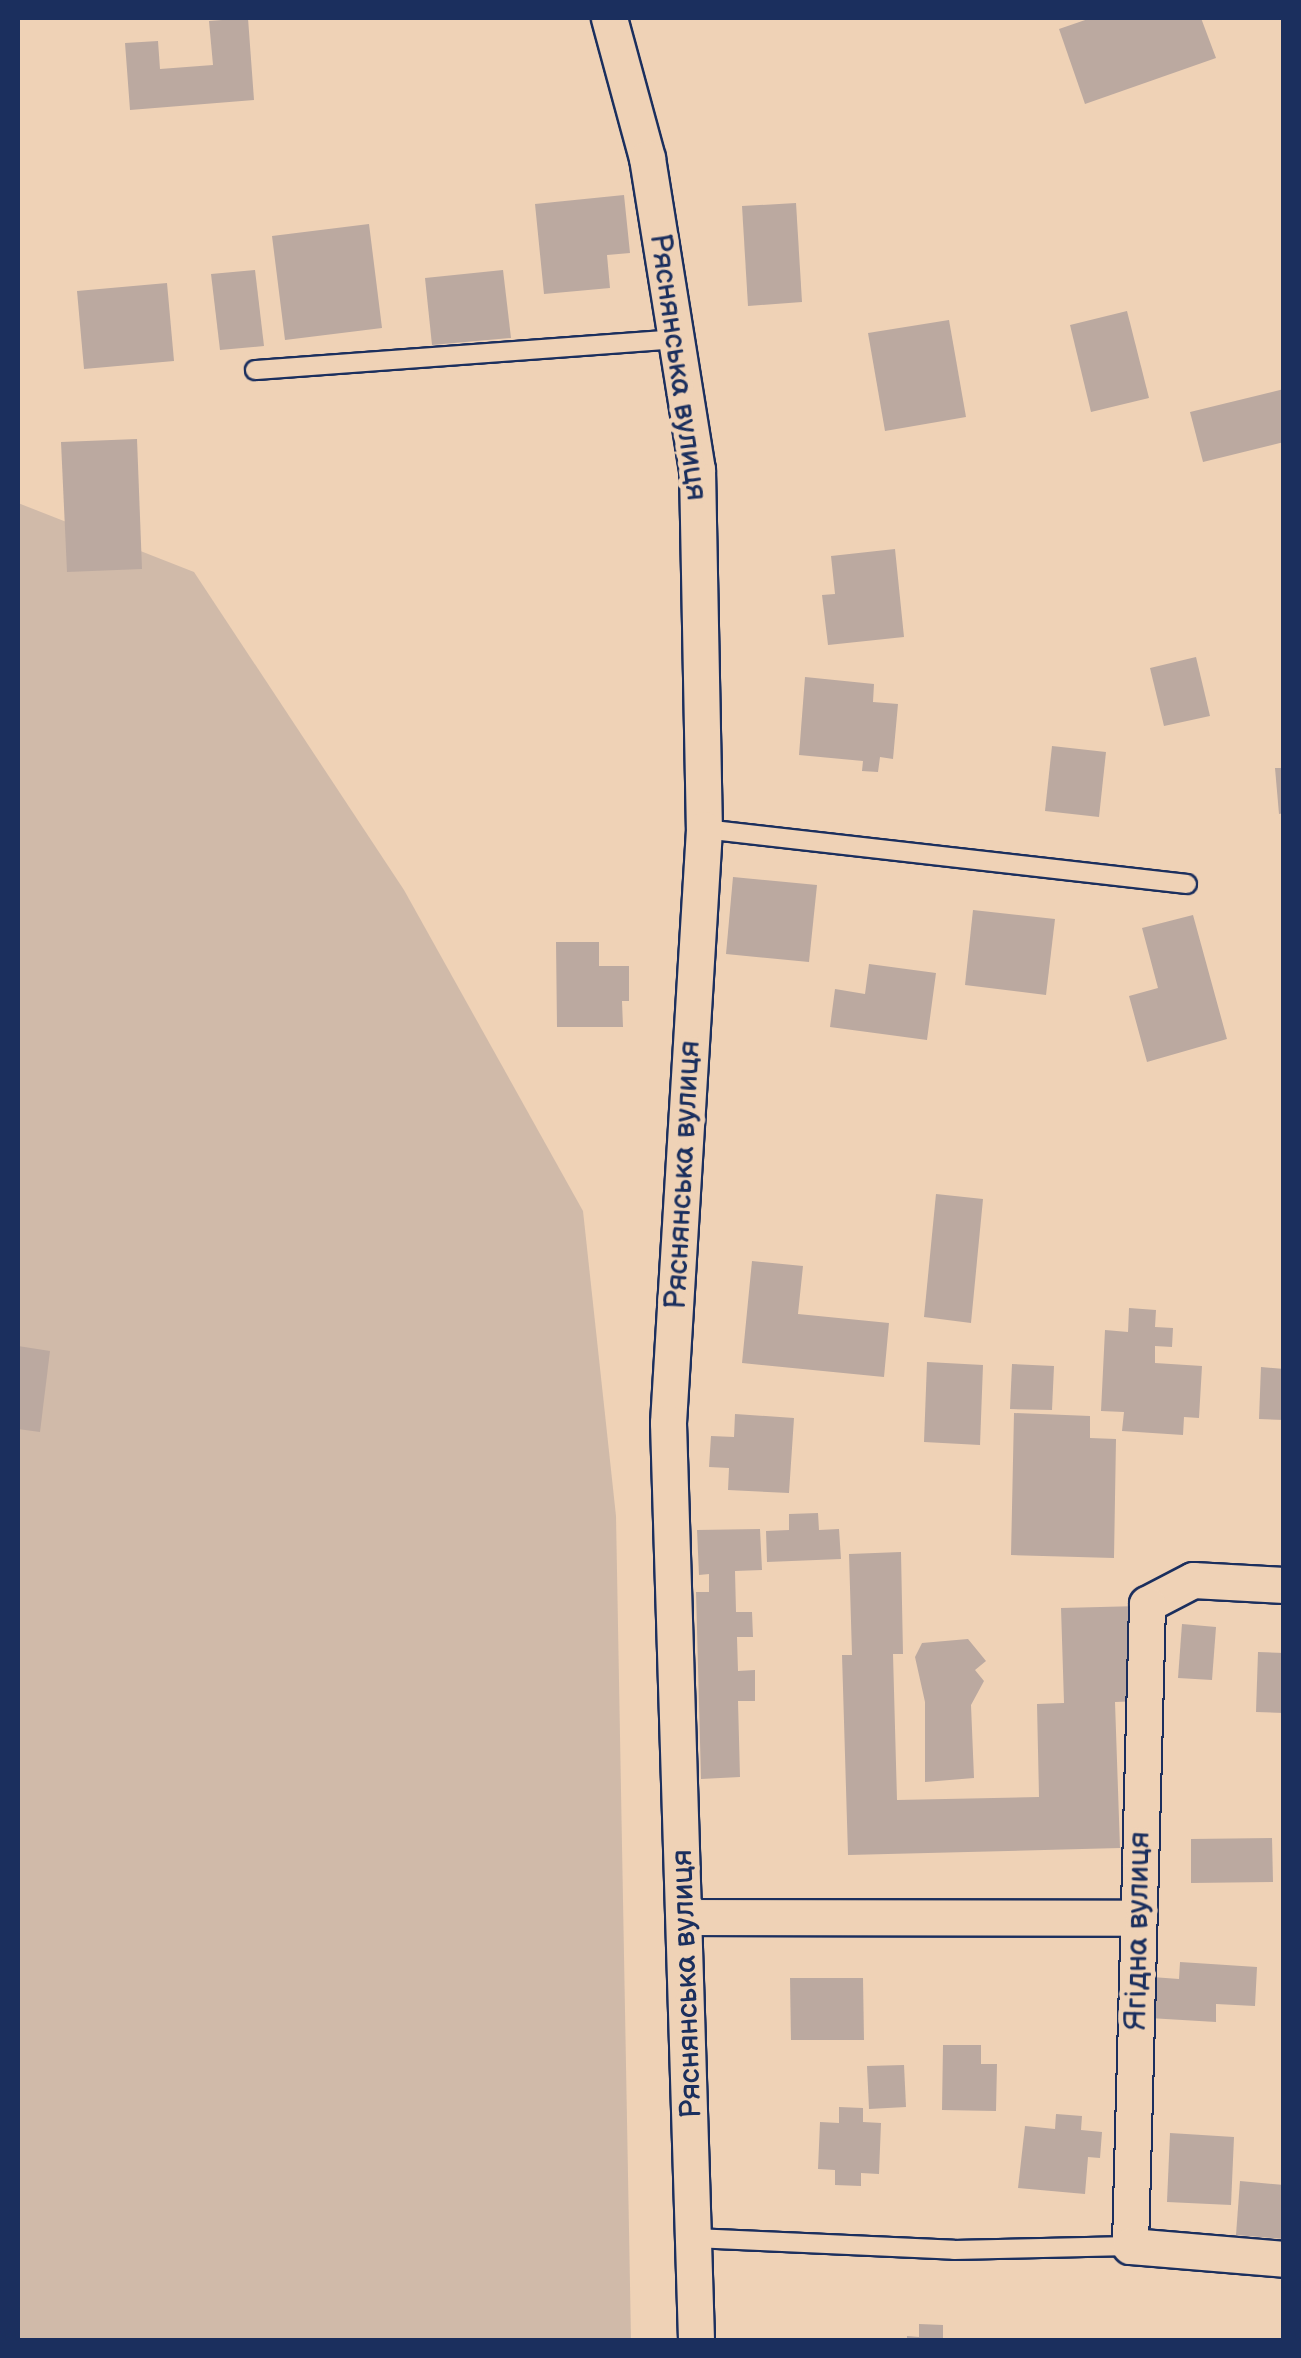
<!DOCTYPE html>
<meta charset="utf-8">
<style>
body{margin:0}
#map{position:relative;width:1301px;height:2358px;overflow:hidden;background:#efd2b6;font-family:"Balsamiq Sans",sans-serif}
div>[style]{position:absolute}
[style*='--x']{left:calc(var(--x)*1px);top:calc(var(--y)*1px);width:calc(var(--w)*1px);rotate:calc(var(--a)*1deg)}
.green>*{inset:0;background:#d0baa9}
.building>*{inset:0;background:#bba9a0}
.roads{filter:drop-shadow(2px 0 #1b2f5e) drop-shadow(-2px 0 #1b2f5e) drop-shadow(0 2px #1b2f5e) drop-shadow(0 -2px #1b2f5e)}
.lane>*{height:18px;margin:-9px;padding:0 9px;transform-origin:9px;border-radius:9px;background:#efd2b6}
.street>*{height:35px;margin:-17.5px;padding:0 17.5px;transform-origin:17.5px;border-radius:17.5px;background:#efd2b6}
span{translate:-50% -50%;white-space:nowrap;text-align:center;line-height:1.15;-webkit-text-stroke:10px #efd2b6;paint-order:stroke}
.street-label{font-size:30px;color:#1b2f5e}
.frame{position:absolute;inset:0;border:20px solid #1b2f5e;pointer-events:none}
</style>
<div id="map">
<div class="green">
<div style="clip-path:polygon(18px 503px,194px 572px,404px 890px,583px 1211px,616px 1516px,631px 2340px,18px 2340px)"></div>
</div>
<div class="building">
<div style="clip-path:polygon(248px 18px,254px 100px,130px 110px,125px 43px,158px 41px,160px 69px,213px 65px,209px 21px)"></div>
<div style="clip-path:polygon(1091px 18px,1201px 18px,1216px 58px,1085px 104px,1059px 29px)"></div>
<div style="clip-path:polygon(624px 195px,630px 253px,607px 255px,610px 288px,544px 294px,535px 204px)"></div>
<div style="clip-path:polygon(796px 203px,802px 302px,748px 306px,742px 206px)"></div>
<div style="clip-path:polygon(369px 224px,382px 328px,285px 340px,272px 236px)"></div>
<div style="clip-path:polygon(255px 270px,264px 346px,220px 350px,211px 274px)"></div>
<div style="clip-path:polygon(503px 270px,511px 338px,432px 345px,425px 278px)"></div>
<div style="clip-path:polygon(167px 283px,174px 361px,84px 369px,77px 291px)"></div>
<div style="clip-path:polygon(1127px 311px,1149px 398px,1091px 412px,1070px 325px)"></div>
<div style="clip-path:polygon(949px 320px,966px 417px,885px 431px,868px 333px)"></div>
<div style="clip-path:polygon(1284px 389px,1284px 442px,1203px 462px,1190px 412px)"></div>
<div style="clip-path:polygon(137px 439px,142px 569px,67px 572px,61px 442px)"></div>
<div style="clip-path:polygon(895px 549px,904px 637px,828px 645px,822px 595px,835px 594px,831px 556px)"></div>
<div style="clip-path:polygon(1196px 657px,1210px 716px,1164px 726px,1150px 668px)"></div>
<div style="clip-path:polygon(805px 677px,874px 684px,873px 702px,898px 704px,893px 759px,880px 757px,878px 772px,862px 771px,863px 761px,799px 755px)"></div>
<div style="clip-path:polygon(1052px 746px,1106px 752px,1099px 817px,1045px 811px)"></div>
<div style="clip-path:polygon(1275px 768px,1284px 768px,1284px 813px,1279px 814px)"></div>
<div style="clip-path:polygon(733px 877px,817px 885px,809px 962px,726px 954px)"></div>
<div style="clip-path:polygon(973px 910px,1055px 919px,1046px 995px,965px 985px)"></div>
<div style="clip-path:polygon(1193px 915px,1227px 1039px,1147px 1062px,1129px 996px,1158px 988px,1142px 928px)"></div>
<div style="clip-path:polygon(556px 942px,599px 942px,599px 966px,629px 966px,629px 1001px,622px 1001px,623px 1027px,557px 1027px)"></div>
<div style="clip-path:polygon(869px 964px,936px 973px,927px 1040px,830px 1027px,835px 989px,865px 994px)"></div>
<div style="clip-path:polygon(936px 1194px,983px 1199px,971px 1323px,924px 1317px)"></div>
<div style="clip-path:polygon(752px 1261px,803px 1266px,798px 1314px,889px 1323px,884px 1377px,742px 1363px)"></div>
<div style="clip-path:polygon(1129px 1308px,1156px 1310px,1155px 1327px,1173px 1328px,1172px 1347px,1155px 1346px,1155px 1363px,1202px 1366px,1199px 1418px,1184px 1417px,1183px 1435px,1122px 1431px,1124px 1412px,1101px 1411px,1105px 1330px,1128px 1332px)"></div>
<div style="clip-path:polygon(18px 1346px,50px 1351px,40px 1432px,18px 1429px)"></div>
<div style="clip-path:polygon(927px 1362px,983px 1365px,980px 1445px,924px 1442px)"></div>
<div style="clip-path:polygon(1012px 1364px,1054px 1366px,1052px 1410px,1010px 1409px)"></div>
<div style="clip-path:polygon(1261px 1367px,1284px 1369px,1284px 1420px,1259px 1419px)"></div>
<div style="clip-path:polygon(1014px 1413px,1090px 1416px,1090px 1438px,1116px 1439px,1114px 1558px,1011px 1555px)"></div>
<div style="clip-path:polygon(735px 1414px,794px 1418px,789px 1493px,728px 1490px,729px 1468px,709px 1467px,711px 1436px,734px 1437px)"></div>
<div style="clip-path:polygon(818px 1513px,819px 1530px,839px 1529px,841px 1559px,767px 1562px,766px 1531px,789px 1530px,789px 1514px)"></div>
<div style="clip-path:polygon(760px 1529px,762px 1570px,735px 1571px,736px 1612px,752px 1612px,753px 1637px,737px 1637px,738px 1671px,755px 1670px,755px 1701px,738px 1701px,740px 1777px,701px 1779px,696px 1592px,709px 1592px,709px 1574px,699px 1575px,697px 1530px)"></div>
<div style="clip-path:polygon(901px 1552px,903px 1654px,893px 1654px,897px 1800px,1039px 1797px,1037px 1704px,1064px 1703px,1061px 1608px,1140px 1606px,1142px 1701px,1115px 1702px,1120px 1848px,848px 1855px,842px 1655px,852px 1655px,849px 1554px)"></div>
<div style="clip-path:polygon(1182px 1624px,1216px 1627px,1212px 1680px,1178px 1678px)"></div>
<div style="clip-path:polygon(968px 1639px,986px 1661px,975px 1670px,984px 1681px,971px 1705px,974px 1778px,925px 1782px,925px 1702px,915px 1657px,922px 1643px)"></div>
<div style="clip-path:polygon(1258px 1652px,1284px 1653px,1284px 1713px,1256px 1712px)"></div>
<div style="clip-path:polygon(1272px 1838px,1273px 1882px,1191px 1883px,1191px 1839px)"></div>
<div style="clip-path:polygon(1180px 1962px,1257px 1967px,1255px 2006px,1216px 2004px,1216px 2022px,1149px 2018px,1152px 1977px,1179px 1979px)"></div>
<div style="clip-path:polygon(790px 1978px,863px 1978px,864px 2040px,791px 2040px)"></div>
<div style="clip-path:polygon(943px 2045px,981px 2045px,981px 2064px,997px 2064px,996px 2111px,942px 2110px)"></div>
<div style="clip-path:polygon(904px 2065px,906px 2107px,869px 2109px,867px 2066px)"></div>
<div style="clip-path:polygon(839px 2107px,863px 2108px,863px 2122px,881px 2123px,879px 2174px,861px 2173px,861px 2186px,835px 2185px,835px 2170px,818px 2169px,820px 2122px,839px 2123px)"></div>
<div style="clip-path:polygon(1056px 2114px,1082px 2116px,1081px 2130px,1102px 2132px,1100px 2158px,1088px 2157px,1085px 2194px,1018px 2188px,1025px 2126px,1055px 2129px)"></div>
<div style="clip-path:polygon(1170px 2133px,1234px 2137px,1231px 2205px,1167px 2202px)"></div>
<div style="clip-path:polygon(1240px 2181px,1284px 2185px,1284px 2239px,1236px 2235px)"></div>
<div style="clip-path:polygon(919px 2324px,943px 2325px,943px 2340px,907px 2340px,907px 2336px,919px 2337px)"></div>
</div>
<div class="roads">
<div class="lane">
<div style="--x:255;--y:370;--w:422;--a:-4.2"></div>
<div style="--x:704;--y:829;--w:486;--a:6.5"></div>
<div style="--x:694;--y:2238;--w:260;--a:2.6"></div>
<div style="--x:954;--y:2250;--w:176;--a:-1.3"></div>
</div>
<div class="street">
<div style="--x:609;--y:18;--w:145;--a:74.8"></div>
<div style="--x:647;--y:158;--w:315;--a:80.9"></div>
<div style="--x:697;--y:469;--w:360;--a:88.9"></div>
<div style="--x:704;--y:829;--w:595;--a:93.47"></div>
<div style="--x:668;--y:1423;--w:917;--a:88.25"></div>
<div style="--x:1284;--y:1585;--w:91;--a:-176.9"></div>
<div style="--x:1193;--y:1580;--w:52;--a:152.4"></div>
<div style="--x:1147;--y:1604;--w:642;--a:91.52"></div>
<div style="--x:1130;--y:2246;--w:155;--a:4.8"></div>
<div style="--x:686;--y:1917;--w:453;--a:0.1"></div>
</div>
</div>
<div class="street-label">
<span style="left:678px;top:367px;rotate:82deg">Ряснянська вулиця</span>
<span style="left:683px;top:1175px;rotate:-87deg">Ряснянська вулиця</span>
<span style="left:1138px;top:1931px;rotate:-89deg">Ягідна вулиця</span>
<span style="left:687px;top:1984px;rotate:-92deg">Ряснянська вулиця</span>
</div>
<div class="frame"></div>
</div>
